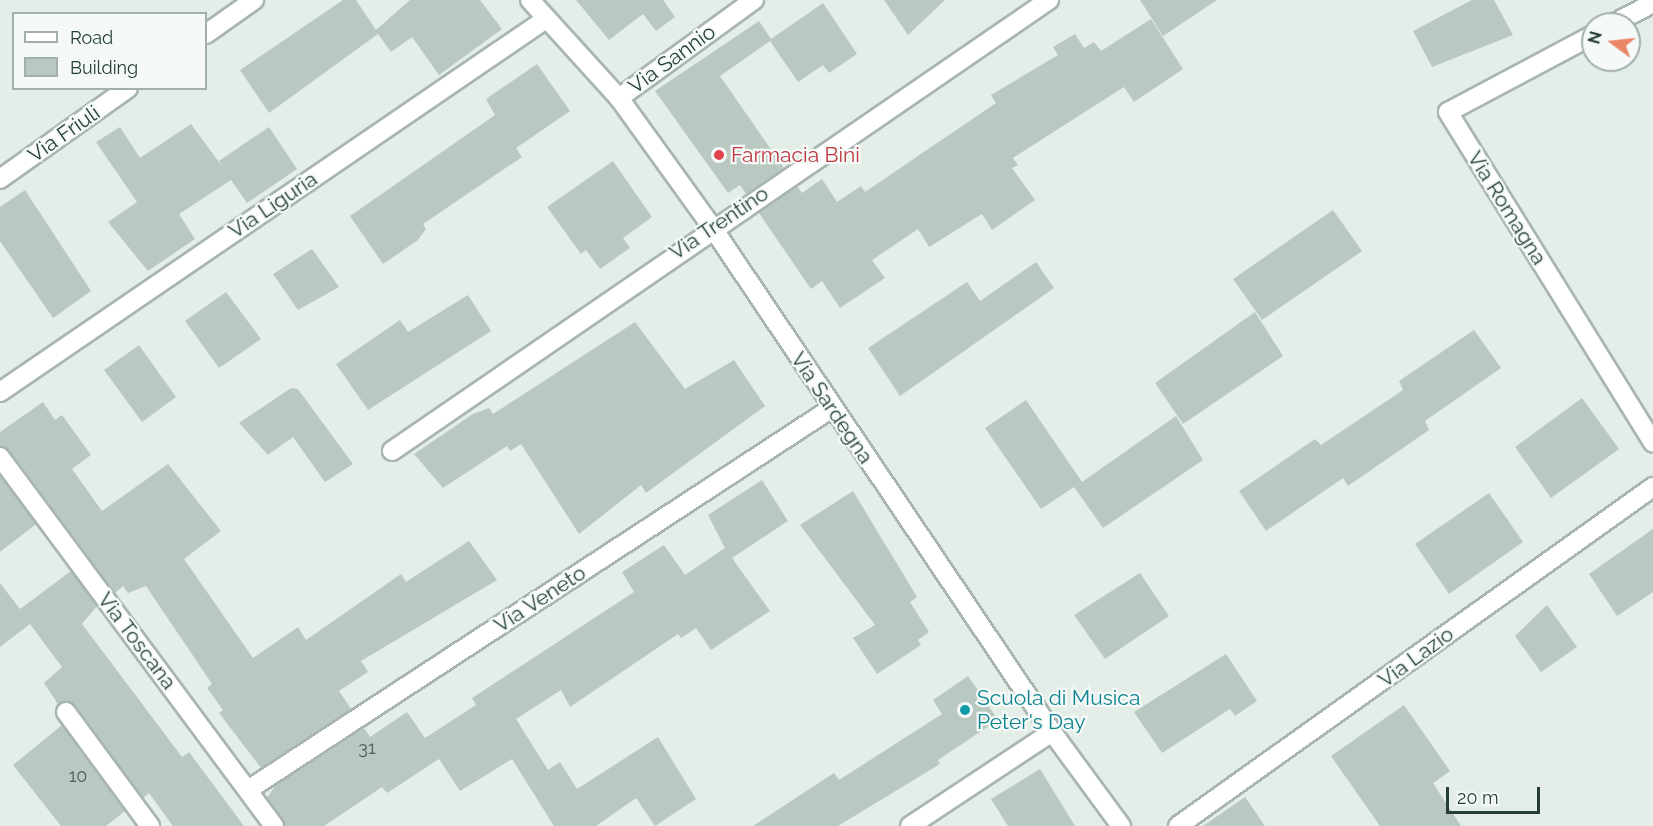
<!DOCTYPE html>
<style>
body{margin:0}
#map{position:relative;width:1653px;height:826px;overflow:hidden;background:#e5ede9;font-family:Raleway,sans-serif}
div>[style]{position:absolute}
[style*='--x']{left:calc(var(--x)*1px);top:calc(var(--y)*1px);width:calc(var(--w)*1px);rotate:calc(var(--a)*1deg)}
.building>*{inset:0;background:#bac8c2}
.roads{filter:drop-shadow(2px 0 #a8b5b0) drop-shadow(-2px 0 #a8b5b0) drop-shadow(0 2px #a8b5b0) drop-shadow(0 -2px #a8b5b0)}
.minor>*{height:18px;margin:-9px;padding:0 9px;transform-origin:9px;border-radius:9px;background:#fff}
.tertiary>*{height:18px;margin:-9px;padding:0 9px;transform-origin:9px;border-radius:9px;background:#fff}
.dots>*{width:16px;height:16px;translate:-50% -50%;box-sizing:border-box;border:3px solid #f5faf8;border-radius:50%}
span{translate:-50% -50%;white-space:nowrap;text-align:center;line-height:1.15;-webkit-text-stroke:4.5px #f5faf8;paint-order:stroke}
.number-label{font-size:18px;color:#4a605a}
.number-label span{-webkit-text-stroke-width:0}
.street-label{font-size:21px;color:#253e37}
.health-label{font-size:21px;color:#be3a42}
.left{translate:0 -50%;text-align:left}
.culture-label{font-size:21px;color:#0d838f}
.legend{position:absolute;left:12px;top:12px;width:195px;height:78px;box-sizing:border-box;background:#f5faf8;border:2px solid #a2afab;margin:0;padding:8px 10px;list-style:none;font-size:18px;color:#253e37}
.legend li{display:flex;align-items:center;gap:12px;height:30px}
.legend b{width:30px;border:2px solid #a2afab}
.north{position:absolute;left:1581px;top:12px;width:60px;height:60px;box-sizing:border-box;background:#f5faf8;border:2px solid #a2afab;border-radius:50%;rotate:285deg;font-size:16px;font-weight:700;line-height:24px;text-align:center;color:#253e37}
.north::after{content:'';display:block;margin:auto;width:21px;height:27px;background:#e98767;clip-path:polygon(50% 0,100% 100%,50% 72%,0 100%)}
.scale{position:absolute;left:1446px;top:787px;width:94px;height:27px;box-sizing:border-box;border:3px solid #253e37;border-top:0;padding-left:8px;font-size:18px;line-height:21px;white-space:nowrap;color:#253e37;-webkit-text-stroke:4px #f5faf8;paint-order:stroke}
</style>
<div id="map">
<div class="building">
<div style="clip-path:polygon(343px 0,356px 0,376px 30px,410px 0,480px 0,502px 29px,439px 75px,412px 37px,391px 52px,378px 34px,269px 113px,240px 70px)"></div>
<div style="clip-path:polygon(576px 0,663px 0,675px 17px,656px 31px,643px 14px,609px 40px)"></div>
<div style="clip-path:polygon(884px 0,945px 0,908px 35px)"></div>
<div style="clip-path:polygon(1140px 0,1217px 0,1163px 36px)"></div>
<div style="clip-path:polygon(1472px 0,1494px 0,1513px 35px,1432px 67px,1413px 31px)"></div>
<div style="clip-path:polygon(823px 3px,857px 54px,829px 73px,823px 65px,798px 82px,770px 41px,720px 76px,784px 168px,746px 194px,740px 185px,728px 193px,655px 91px,759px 21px,771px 39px)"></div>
<div style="clip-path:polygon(1151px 19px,1183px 69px,1134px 102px,1124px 87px,1013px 158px,1018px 165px,1012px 168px,1035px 200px,992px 230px,982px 214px,929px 247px,918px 229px,872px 260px,885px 278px,840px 308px,822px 281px,811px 289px,759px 213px,797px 186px,802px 193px,822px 179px,837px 202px,861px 186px,865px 192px,996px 103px,991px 95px,1058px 55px,1053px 47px,1075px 34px,1084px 48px,1094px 42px,1101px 51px)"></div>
<div style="clip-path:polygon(537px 64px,570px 111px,516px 148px,522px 157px,423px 224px,426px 229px,418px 240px,383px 264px,350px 216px,495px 115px,486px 99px)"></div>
<div style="clip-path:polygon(191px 124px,224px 169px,219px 161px,269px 127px,297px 169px,247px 203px,231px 180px,179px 214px,195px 239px,148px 271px,108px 222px,137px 202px,96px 142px,120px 127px,140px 158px)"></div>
<div style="clip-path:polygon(613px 161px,652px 217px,623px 238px,630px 248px,600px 269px,586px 250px,581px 254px,547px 207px)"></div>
<div style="clip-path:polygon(25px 190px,91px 291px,53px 318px,0 241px,0 207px)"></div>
<div style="clip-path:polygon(1333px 210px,1362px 251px,1262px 320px,1233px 279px)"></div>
<div style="clip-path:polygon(312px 249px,339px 287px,298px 310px,273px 274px)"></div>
<div style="clip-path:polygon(1036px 262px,1054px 288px,900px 396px,868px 348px,967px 282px,980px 301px)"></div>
<div style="clip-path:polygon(226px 292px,261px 339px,219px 368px,185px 321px)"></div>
<div style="clip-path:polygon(468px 295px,491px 331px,368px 410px,336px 364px,400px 320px,408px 332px)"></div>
<div style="clip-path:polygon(1255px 312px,1283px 356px,1183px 424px,1155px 383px)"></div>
<div style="clip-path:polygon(635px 322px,685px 389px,734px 360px,765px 406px,646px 493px,641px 485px,579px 534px,521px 444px,510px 451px,507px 446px,443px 488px,414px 454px,473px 414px,489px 408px,493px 414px)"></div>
<div style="clip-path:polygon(1474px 330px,1501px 368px,1425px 421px,1429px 430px,1348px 486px,1343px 478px,1266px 531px,1239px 491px,1315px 439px,1321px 445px,1403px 390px,1399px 381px)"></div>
<div style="clip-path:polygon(139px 345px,176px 397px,142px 422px,104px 370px)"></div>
<div style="clip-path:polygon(291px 388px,298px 389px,353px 464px,325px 482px,293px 437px,268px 455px,239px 423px)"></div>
<div style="clip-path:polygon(1582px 398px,1619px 449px,1551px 498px,1515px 447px)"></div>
<div style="clip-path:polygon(1026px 400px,1082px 482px,1176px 416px,1203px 460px,1103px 528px,1074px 487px,1080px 483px,1041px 509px,985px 428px)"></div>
<div style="clip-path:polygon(43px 402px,55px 420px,62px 415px,91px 455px,72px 469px,102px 511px,168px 464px,221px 531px,184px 559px,253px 658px,298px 627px,306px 640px,401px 574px,406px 582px,469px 541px,497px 580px,361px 661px,368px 672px,339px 691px,351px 709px,261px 768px,219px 713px,223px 710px,207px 688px,212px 684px,146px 586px,128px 593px,123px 586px,115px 593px,9px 450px,0 446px,0 432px)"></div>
<div style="clip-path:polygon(0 476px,36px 524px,0 552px)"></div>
<div style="clip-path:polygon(762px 480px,788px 521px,732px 558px,770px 611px,711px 650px,696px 628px,681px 638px,678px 634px,570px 707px,561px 690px,516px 719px,548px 770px,560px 762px,577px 789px,658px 737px,696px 799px,655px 826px,636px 798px,596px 826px,554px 826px,512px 759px,460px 791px,439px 759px,387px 793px,382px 787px,324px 826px,285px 826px,267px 798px,275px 786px,364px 728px,370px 737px,407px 712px,425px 738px,476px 705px,472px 698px,634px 592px,622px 572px,664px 545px,685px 575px,725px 548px,708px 515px)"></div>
<div style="clip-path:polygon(853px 491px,917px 597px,910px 602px,929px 632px,918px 640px,921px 645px,877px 674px,853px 638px,875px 625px,800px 525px)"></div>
<div style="clip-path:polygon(1489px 493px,1523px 542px,1449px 594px,1415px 544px)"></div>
<div style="clip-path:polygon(1653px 529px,1653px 592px,1617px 616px,1589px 574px)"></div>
<div style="clip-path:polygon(71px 571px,97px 606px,82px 624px,182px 757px,189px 752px,244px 826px,173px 826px,149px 793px,143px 798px,75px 705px,58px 704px,44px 683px,62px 667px,30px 624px,0 647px,0 583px,20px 609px)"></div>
<div style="clip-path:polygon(1140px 573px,1169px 616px,1105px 659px,1074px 615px)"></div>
<div style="clip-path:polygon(1547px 605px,1577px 647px,1541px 672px,1515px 636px)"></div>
<div style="clip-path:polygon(1226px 654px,1257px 701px,1235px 716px,1230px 709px,1162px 753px,1134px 712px)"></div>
<div style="clip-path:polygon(968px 676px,998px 720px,938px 760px,940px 764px,838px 826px,753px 826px,834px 773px,839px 780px,942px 714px,933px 700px)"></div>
<div style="clip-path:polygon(1404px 705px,1450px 771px,1433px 783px,1461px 826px,1380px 826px,1331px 756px)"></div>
<div style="clip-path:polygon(62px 725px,125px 811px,106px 826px,61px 826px,13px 765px)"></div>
<div style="clip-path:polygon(1040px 769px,1075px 826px,1008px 826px,991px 799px)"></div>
<div style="clip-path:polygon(1245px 797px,1265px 826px,1203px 826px)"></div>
</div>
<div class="roads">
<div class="minor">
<div style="--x:1613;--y:24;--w:45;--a:-27.7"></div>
<div style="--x:206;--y:34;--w:59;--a:-35.3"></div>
<div style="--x:1593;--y:35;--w:164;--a:152"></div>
<div style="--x:1448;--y:112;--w:389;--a:58.2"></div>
<div style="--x:619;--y:98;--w:167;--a:-36"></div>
<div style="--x:0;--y:179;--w:157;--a:-35.4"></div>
<div style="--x:0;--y:392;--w:661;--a:-34.34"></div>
<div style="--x:392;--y:451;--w:797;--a:-34.47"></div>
<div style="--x:0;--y:457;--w:460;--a:53.4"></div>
<div style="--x:66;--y:712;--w:142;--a:53.6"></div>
<div style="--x:248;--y:790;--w:698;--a:-33.19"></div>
<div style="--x:910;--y:826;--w:170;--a:-33.5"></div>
<div style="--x:1178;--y:826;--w:584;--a:-35.51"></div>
</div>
<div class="tertiary">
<div style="--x:530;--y:0;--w:132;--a:47.8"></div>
<div style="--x:619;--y:98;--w:159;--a:54.2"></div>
<div style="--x:712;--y:227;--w:609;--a:56.05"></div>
<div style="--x:1052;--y:732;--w:117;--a:53.7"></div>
</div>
</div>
<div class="dots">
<div style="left:719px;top:155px;background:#e0444e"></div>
<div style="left:965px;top:710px;background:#0f9aa8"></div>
</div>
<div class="number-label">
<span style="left:367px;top:748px">31</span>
<span style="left:78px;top:776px">10</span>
</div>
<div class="street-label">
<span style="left:672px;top:59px;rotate:-36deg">Via Sannio</span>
<span style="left:64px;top:134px;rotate:-35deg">Via Friuli</span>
<span style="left:273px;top:205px;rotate:-34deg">Via Liguria</span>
<span style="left:1507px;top:208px;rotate:58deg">Via Romagna</span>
<span style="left:719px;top:223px;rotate:-34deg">Via Trentino</span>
<span style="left:832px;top:408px;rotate:56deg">Via Sardegna</span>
<span style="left:540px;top:599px;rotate:-33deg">Via Veneto</span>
<span style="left:137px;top:641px;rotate:53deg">Via Toscana</span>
<span style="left:1416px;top:657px;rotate:-36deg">Via Lazio</span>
</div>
<div class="health-label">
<span class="left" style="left:731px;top:155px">Farmacia Bini</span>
</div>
<div class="culture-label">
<span class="left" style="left:977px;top:710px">Scuola di Musica<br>Peter's Day</span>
</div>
<ul class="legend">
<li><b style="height:8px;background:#fff"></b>Road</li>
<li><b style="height:16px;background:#bac8c2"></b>Building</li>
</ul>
<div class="north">N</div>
<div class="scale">20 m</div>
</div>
